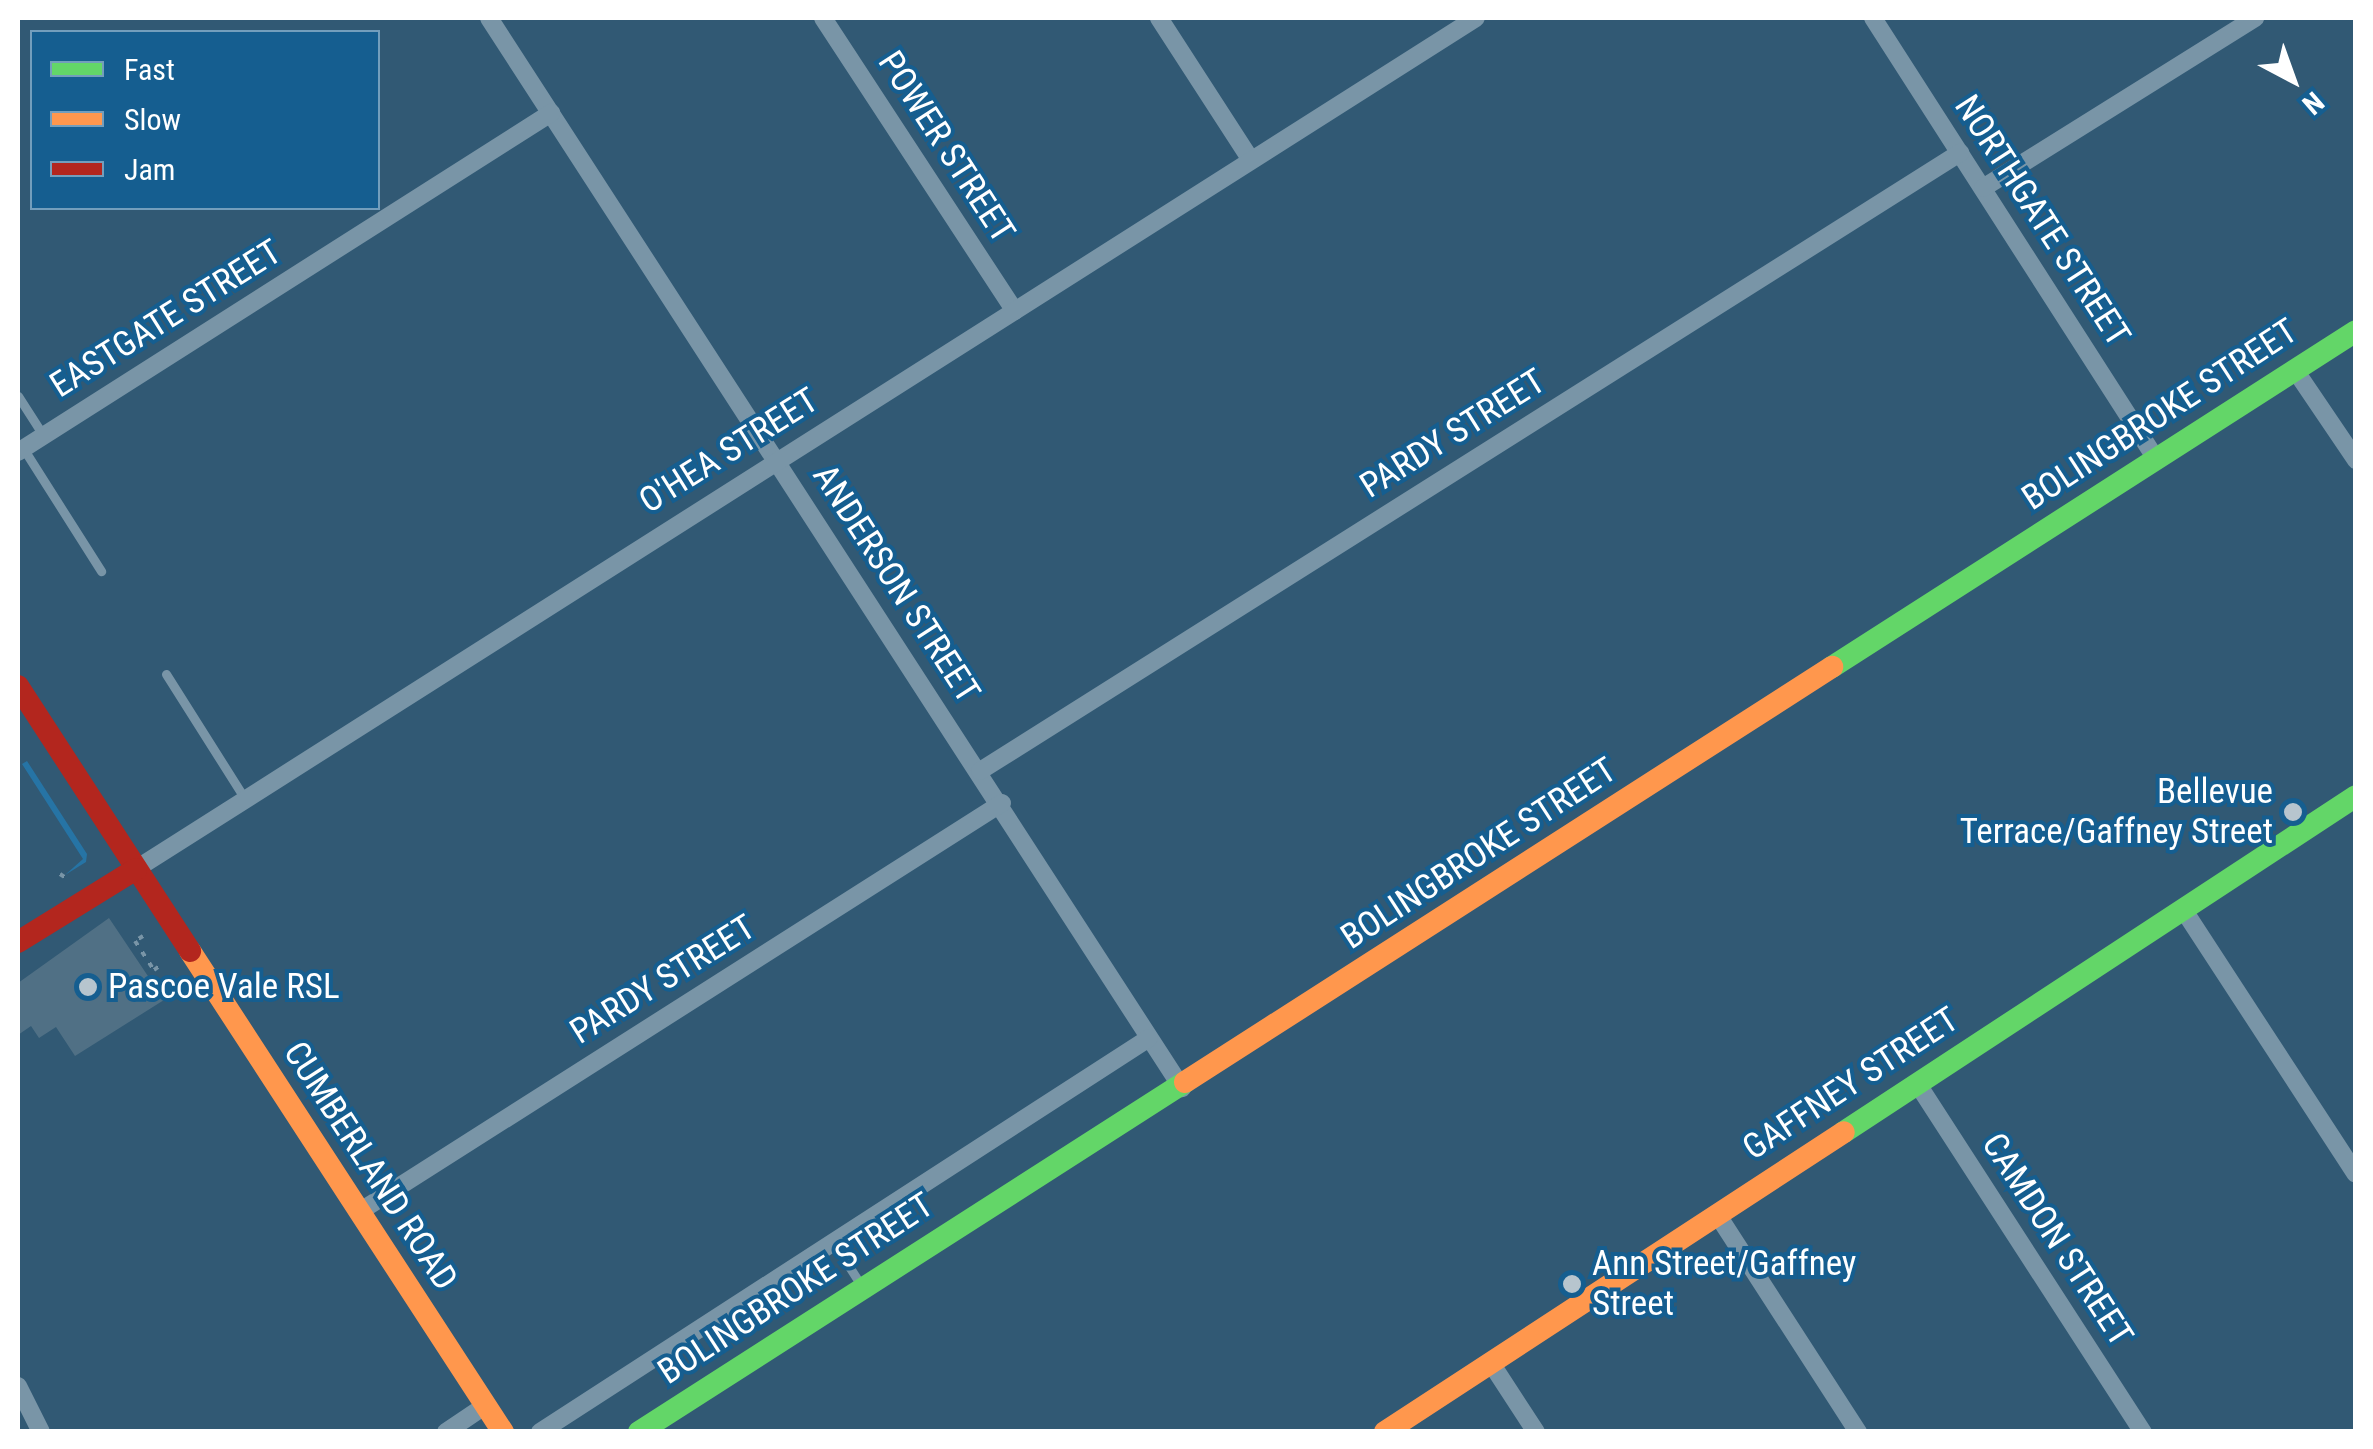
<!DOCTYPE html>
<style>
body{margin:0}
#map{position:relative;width:2373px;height:1449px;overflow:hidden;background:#315974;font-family:"Roboto Condensed",sans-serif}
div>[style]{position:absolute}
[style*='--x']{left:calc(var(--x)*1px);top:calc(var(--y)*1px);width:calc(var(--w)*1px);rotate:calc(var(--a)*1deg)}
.green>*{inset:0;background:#2674a5}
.building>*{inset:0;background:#507085}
.path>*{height:4px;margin-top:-2px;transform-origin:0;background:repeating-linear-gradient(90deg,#7995a7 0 5px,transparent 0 13px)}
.lane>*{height:9px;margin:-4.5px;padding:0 4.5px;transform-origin:4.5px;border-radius:4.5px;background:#7995a7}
.street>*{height:18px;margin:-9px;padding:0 9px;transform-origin:9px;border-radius:9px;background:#7995a7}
.fast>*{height:22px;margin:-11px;padding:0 11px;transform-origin:11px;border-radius:11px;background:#63d668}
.slow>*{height:22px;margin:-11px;padding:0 11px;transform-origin:11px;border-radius:11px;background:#ff974d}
.jam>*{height:22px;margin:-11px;padding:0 11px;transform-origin:11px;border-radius:11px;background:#b3261e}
.dots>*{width:28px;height:28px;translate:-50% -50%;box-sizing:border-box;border:5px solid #155e90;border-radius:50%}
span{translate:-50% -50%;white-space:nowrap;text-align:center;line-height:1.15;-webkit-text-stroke:8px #155e90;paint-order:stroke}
.street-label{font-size:35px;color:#fff}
.poi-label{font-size:35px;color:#fff}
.right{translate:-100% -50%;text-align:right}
.left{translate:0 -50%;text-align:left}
.frame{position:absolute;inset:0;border:20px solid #fff;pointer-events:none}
.legend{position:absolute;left:30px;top:30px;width:350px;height:180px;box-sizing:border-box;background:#155e90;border:2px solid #739ebc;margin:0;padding:12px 18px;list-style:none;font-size:30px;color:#fff}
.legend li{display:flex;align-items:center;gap:20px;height:50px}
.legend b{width:50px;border:2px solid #739ebc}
.north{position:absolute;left:2243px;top:30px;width:100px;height:100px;-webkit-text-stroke:8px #155e90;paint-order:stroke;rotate:139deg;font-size:28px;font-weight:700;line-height:40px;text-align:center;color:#fff}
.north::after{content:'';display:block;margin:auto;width:35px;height:45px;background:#fff;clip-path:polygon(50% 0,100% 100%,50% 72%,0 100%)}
</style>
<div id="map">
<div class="green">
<div style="clip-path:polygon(27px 761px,87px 854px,86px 862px,65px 875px,83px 859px,22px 764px)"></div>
</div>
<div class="building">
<div style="clip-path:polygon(109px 918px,164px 1000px,75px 1056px,56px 1027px,39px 1038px,31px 1026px,18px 1035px,18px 983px)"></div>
</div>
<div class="path">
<div style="--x:60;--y:874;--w:7;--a:34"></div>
<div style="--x:143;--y:936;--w:9;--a:148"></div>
<div style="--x:135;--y:941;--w:35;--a:57"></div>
<div style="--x:154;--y:970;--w:9;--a:-36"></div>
</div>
<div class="lane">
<div style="--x:18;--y:396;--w:46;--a:57.3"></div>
<div style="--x:23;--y:448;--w:146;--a:57.6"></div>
<div style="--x:166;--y:674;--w:148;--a:57.7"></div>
<div style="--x:834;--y:1243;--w:50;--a:57.3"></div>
</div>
<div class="street">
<div style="--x:489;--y:18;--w:1275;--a:57.07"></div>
<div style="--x:823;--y:18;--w:350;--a:56.8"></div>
<div style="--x:1159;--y:18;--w:169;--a:57.1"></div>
<div style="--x:1873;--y:18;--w:524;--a:57.31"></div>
<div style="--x:1983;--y:188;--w:321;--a:-32"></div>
<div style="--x:2295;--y:370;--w:109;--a:55.9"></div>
<div style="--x:18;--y:452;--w:632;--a:-32.46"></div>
<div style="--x:980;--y:771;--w:1159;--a:-32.24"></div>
<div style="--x:136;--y:869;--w:1587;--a:-32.42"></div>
<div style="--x:2183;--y:909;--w:316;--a:56.9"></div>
<div style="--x:1917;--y:1083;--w:416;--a:57.1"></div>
<div style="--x:359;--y:1212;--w:762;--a:-32.46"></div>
<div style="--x:1717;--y:1214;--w:260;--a:57.1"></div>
<div style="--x:1491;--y:1363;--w:82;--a:56.9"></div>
<div style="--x:18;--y:1386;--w:51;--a:63.4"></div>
<div style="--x:446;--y:1432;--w:48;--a:-34"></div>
<div style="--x:540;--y:1432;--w:725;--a:-32.9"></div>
</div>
<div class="fast">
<div style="--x:1832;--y:667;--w:622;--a:-32.67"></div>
<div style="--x:1844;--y:1132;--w:612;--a:-33.27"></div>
<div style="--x:639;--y:1432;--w:649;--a:-32.66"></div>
</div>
<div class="slow">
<div style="--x:190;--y:951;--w:574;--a:56.95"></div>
<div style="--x:1185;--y:1082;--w:769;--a:-32.68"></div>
<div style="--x:1385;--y:1432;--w:548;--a:-33.17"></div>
</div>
<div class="jam">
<div style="--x:18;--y:686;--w:316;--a:57"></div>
<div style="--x:18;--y:942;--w:139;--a:-31.7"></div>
</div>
<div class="dots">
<div style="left:2293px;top:812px;background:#b7c5ce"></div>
<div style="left:88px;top:987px;background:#b7c5ce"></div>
<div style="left:1572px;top:1284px;background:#b7c5ce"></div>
</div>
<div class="street-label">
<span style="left:946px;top:147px;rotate:57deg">POWER STREET</span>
<span style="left:2042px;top:221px;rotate:57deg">NORTHGATE STREET</span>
<span style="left:166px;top:319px;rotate:-32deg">EASTGATE STREET</span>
<span style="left:2160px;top:415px;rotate:-33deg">BOLINGBROKE STREET</span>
<span style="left:1453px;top:434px;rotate:-32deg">PARDY STREET</span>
<span style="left:729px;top:451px;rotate:-32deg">O'HEA STREET</span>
<span style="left:896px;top:584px;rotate:57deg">ANDERSON STREET</span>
<span style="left:1479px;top:854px;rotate:-33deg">BOLINGBROKE STREET</span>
<span style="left:663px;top:980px;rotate:-32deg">PARDY STREET</span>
<span style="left:1851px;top:1084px;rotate:-33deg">GAFFNEY STREET</span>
<span style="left:370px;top:1166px;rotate:57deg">CUMBERLAND ROAD</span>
<span style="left:2057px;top:1240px;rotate:57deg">CAMDON STREET</span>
<span style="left:796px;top:1289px;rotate:-33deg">BOLINGBROKE STREET</span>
</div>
<div class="poi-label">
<span class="right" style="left:2273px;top:812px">Bellevue<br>Terrace/Gaffney Street</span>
<span class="left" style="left:108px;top:987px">Pascoe Vale RSL</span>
<span class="left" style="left:1592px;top:1284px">Ann Street/Gaffney<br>Street</span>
</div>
<div class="frame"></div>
<ul class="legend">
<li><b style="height:12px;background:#63d668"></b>Fast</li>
<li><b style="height:12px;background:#ff974d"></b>Slow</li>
<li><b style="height:12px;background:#b3261e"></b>Jam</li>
</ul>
<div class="north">N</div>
</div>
